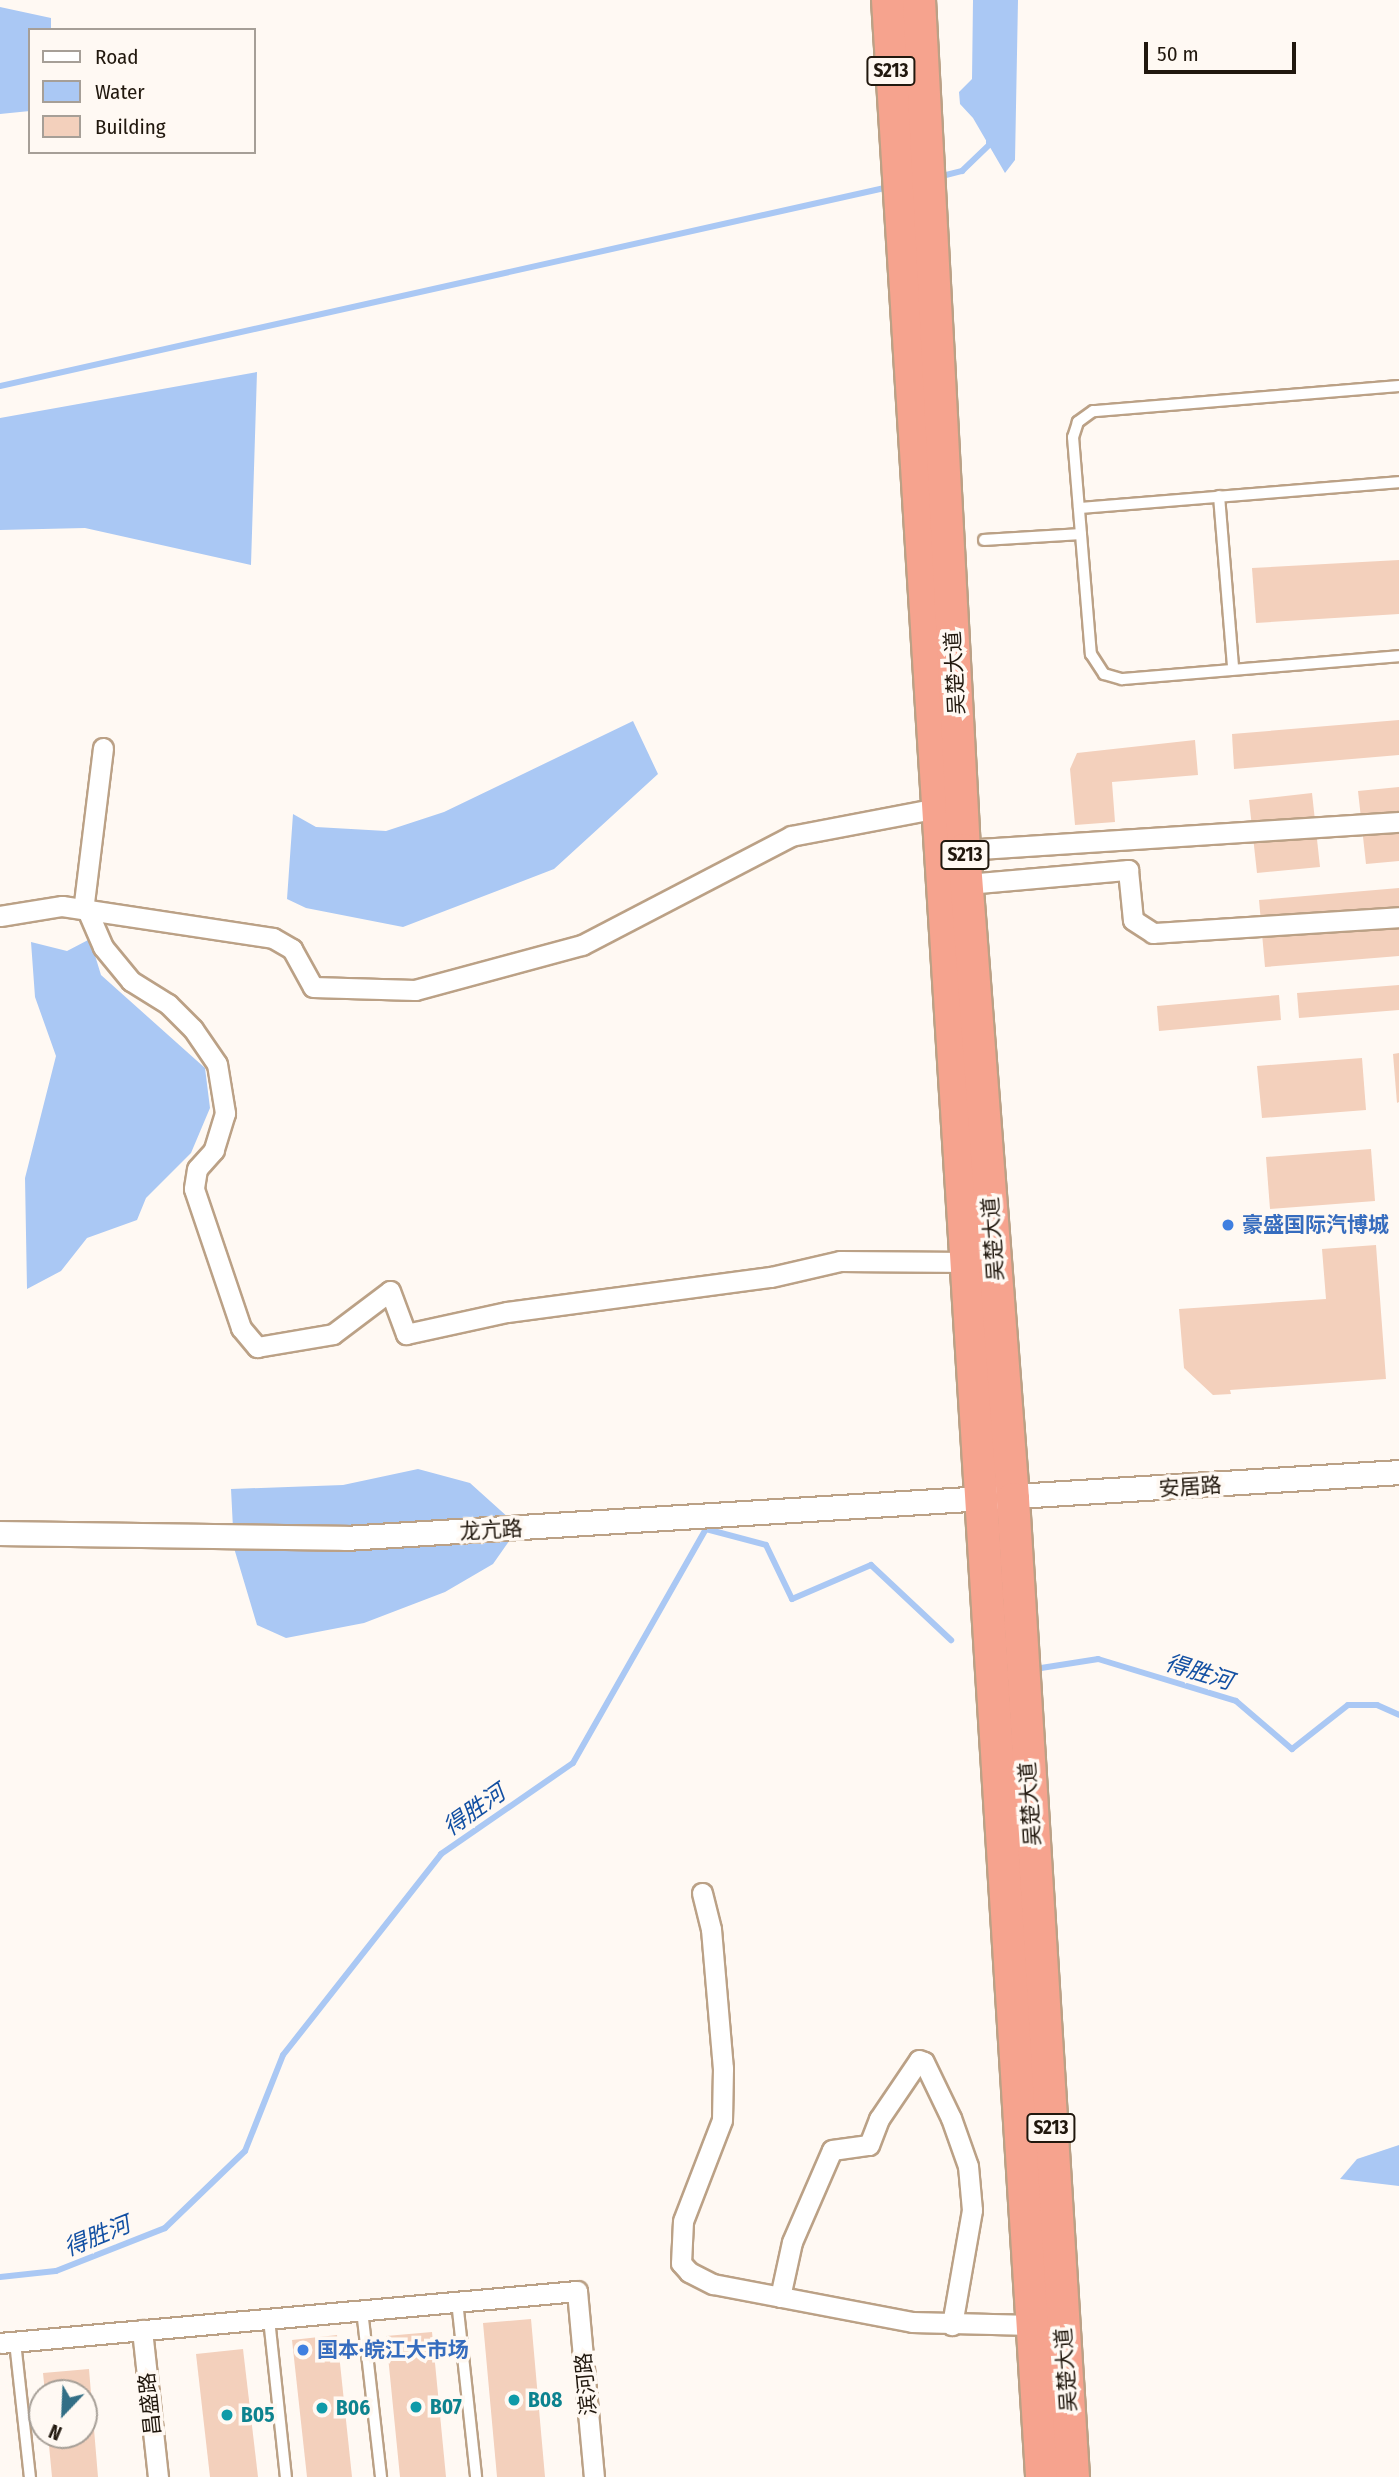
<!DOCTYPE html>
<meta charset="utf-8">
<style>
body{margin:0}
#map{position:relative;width:1399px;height:2477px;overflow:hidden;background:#fff9f3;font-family:"Fira Sans Condensed","Noto Sans SC",sans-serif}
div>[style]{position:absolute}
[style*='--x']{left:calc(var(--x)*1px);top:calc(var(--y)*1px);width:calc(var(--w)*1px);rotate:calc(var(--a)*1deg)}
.water>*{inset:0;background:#aac8f4}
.stream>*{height:6px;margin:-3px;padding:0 3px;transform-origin:3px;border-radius:3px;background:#aac8f4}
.building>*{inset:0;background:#f3d0bc}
.roads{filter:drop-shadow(2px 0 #bba186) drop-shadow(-2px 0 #bba186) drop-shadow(0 2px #bba186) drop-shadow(0 -2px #bba186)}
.service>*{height:10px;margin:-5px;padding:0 5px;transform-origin:5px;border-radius:5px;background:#fff}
.minor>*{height:19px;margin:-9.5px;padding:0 9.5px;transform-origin:9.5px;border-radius:9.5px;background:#fff}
.tertiary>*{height:23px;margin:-11.5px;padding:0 11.5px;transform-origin:11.5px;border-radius:11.5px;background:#fff}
.trunk>*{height:32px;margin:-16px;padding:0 16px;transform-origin:16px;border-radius:16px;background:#f6a38e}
.dots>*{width:19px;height:19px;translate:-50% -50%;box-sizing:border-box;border:4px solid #fff9f3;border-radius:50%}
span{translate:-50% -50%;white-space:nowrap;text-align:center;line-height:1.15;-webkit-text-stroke:7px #fff9f3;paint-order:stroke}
.shield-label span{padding:2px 5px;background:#fff9f3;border:2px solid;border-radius:5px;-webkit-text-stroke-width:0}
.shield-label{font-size:19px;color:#21180e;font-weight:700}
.street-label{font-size:21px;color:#21180e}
.shop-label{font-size:21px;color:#366cbe;font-weight:700}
.left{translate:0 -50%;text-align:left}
.culture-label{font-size:21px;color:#0d838f;font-weight:700}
.water-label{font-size:23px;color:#1350a3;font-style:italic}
.legend{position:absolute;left:28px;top:28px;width:228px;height:126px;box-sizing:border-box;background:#fff9f3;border:2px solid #a69f97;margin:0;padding:9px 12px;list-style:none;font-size:21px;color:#21180e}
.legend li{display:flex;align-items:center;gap:14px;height:35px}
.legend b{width:35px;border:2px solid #a69f97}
.north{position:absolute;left:28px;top:2379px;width:70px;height:70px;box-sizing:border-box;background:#fff9f3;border:2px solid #a69f97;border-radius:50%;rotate:203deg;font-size:19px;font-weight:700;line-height:28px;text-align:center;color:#21180e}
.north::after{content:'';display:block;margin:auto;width:24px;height:32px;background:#336f86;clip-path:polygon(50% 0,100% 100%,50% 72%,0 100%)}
.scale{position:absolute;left:1144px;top:42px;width:152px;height:32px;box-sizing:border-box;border:4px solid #21180e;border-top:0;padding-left:9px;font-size:21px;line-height:24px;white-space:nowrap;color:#21180e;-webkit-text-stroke:5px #fff9f3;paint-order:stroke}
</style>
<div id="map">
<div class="water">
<div style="clip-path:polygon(973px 0,1018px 0,1015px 160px,1005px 173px,973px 118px,960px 104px,959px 92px,972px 79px)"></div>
<div style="clip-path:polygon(0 7px,51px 18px,51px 30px,30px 30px,30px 111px,0 114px)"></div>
<div style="clip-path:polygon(257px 372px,251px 565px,85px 528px,0 530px,0 418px)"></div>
<div style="clip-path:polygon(633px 721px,658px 774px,554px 869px,403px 927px,306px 908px,287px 899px,293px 814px,316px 827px,386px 831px,444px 812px)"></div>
<div style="clip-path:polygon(90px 939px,101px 975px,205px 1068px,210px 1108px,191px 1153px,146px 1198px,137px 1220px,87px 1238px,61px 1271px,27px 1289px,25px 1178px,56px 1056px,35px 997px,31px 942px,67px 951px)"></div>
<div style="clip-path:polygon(418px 1469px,470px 1483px,519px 1527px,493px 1564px,445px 1592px,364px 1623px,286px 1638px,257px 1625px,234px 1548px,231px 1489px,343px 1485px)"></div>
<div style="clip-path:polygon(1399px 2145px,1399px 2186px,1340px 2179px,1357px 2159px)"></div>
</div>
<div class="stream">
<div style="--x:938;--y:177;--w:25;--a:-14"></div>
<div style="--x:962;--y:171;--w:37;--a:-44"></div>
<div style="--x:989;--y:145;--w:7;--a:-90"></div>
<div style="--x:0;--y:386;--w:911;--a:-12.62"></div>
<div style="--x:1041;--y:1668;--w:58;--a:-9"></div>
<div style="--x:1098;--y:1659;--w:144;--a:16.9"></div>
<div style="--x:1236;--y:1701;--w:74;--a:40.6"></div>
<div style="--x:1292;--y:1749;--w:71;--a:-38.2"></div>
<div style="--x:1348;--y:1705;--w:29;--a:0"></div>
<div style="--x:1377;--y:1705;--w:24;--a:24"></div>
<div style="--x:0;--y:2277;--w:56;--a:-6.1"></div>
<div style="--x:56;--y:2271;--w:117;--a:-21.5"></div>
<div style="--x:165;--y:2228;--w:111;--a:-43.9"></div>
<div style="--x:245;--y:2151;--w:103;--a:-68.4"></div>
<div style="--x:283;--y:2055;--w:256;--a:-51.8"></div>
<div style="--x:441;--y:1854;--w:160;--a:-34.6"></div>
<div style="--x:573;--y:1763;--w:269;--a:-60.4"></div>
<div style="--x:706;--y:1529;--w:62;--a:14.9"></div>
<div style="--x:766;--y:1545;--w:60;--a:64.3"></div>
<div style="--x:792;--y:1599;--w:86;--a:-23.3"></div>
<div style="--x:871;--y:1565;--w:110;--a:43.2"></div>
</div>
<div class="building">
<div style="clip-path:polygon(1399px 560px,1399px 614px,1256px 623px,1252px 568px)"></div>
<div style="clip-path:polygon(1399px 720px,1399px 755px,1234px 769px,1232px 734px)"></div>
<div style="clip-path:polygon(1195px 740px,1198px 775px,1112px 782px,1115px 822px,1075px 825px,1070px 769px,1077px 753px)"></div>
<div style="clip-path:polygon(1399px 787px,1399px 861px,1366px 864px,1358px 791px)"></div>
<div style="clip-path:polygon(1312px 793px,1320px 867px,1257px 873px,1249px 800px)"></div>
<div style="clip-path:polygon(1399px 888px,1399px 956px,1265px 967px,1259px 900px)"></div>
<div style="clip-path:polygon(1399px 985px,1399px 1010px,1299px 1018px,1297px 993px)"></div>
<div style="clip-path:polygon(1279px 995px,1281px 1020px,1159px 1031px,1157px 1006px)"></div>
<div style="clip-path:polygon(1399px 1053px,1399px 1102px,1397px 1103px,1393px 1054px)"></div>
<div style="clip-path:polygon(1362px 1058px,1366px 1110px,1262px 1118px,1257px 1066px)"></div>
<div style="clip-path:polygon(1371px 1149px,1375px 1201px,1270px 1209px,1266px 1157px)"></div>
<div style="clip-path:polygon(1376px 1245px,1386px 1379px,1230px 1390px,1231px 1394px,1213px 1395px,1184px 1368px,1179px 1309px,1326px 1299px,1322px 1249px)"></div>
<div style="clip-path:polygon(531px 2319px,545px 2477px,497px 2477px,483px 2323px)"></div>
<div style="clip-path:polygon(432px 2332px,446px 2477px,400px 2477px,386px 2336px)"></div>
<div style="clip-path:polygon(337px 2335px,352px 2477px,307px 2477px,292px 2340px)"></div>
<div style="clip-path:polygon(243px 2349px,258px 2477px,210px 2477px,196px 2354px)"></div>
<div style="clip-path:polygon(89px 2369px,98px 2477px,52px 2477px,48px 2435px,84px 2435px,84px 2393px,45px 2393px,43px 2373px)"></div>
</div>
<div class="roads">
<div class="service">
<div style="--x:1399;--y:386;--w:307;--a:175.3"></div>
<div style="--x:1093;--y:411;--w:19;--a:144"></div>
<div style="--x:1078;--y:422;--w:16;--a:108"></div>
<div style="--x:1073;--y:437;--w:218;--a:85.3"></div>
<div style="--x:1091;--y:654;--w:24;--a:57"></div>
<div style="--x:1104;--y:674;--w:19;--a:16"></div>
<div style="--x:1122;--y:679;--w:278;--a:-4.7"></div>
<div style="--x:1219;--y:496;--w:173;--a:85.3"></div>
<div style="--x:1079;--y:508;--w:321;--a:-4.6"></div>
<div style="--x:984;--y:540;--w:97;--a:-3.5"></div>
<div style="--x:457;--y:2301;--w:177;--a:83.8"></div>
<div style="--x:362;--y:2310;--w:168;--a:83.5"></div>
<div style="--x:269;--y:2319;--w:159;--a:83.9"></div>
<div style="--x:15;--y:2342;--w:136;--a:83.7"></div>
</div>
<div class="minor">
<div style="--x:103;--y:748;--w:156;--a:97"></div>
<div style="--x:84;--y:903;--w:48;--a:66.6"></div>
<div style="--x:103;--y:947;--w:44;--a:50.5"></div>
<div style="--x:131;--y:981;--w:44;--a:31.9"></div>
<div style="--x:168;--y:1004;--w:35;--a:45"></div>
<div style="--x:193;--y:1029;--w:42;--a:55.6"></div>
<div style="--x:217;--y:1064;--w:50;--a:80.7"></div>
<div style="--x:225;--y:1113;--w:39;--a:107"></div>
<div style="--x:214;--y:1150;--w:25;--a:132"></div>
<div style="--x:197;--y:1169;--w:20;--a:99"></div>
<div style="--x:194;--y:1189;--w:147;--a:71.3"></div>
<div style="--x:241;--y:1328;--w:25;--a:50"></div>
<div style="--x:257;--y:1347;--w:77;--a:-9.7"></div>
<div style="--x:333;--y:1334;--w:71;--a:-37"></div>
<div style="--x:390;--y:1291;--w:46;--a:69.6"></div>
<div style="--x:406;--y:1334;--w:103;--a:-12.3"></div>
<div style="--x:507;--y:1312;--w:266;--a:-7.6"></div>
<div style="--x:771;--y:1277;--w:71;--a:-13.1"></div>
<div style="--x:840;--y:1261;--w:129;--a:0.4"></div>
<div style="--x:964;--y:850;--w:436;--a:-3.7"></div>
<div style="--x:967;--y:884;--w:162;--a:-5"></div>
<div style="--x:1128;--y:870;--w:50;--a:84.3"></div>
<div style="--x:1133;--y:920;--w:24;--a:33"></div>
<div style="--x:1153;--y:933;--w:247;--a:-3.7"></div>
<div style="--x:0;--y:916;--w:63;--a:-9.2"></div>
<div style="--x:62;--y:906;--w:213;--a:8.6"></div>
<div style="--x:273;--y:938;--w:22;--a:30"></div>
<div style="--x:292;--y:949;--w:43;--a:61.1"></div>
<div style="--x:313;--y:987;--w:102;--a:1.7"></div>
<div style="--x:415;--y:990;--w:173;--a:-15.1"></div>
<div style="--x:582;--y:945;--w:236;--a:-27.5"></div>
<div style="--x:791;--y:836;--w:150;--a:-10.8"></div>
<div style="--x:702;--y:1893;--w:37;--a:76"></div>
<div style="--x:711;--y:1929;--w:140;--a:85.1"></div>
<div style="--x:723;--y:2068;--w:52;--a:91.1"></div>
<div style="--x:722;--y:2120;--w:108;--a:111.1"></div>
<div style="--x:683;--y:2221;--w:42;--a:92.7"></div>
<div style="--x:681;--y:2263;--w:12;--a:48"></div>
<div style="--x:689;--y:2272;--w:27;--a:27"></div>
<div style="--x:713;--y:2284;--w:203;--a:10.8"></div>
<div style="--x:912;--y:2322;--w:120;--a:1.4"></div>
<div style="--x:780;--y:2297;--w:56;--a:-77.7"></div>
<div style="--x:792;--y:2242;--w:100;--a:-66.5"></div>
<div style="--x:832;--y:2150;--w:37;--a:-8"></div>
<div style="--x:869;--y:2145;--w:28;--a:-69"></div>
<div style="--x:879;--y:2119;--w:71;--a:-55.9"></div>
<div style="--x:919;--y:2060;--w:5;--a:22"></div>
<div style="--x:924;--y:2062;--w:62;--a:64.3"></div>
<div style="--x:951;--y:2118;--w:51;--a:70.5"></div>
<div style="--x:968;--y:2166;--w:44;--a:84.8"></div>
<div style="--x:972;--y:2210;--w:117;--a:99.9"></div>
<div style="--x:142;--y:2330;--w:148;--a:83.8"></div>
<div style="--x:0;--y:2343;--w:579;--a:-5.15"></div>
<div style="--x:577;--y:2291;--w:187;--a:84.8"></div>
</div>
<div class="tertiary">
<div style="--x:0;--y:1533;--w:345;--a:0.8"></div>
<div style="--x:345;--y:1538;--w:1056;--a:-3.58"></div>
</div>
<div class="trunk">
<div style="--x:888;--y:0;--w:2482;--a:86.44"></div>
<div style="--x:919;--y:0;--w:851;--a:86.97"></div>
<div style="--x:964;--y:850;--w:651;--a:85.68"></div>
<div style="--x:1013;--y:1499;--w:980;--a:86.49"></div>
</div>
</div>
<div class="dots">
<div style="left:1228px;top:1225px;background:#3f7fe0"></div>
<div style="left:303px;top:2350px;background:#3f7fe0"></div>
<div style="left:514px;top:2400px;background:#0f9aa8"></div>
<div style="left:416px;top:2407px;background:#0f9aa8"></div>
<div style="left:322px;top:2408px;background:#0f9aa8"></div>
<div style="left:227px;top:2415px;background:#0f9aa8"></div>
</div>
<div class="shield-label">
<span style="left:891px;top:71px">S213</span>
<span style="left:965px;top:855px">S213</span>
<span style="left:1051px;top:2128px">S213</span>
</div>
<div class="street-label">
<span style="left:955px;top:673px;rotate:-93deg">吴楚大道</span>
<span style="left:993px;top:1239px;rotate:-94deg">吴楚大道</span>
<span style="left:1190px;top:1487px;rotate:-4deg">安居路</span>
<span style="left:491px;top:1530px;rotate:-3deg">龙亢路</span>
<span style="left:1030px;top:1804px;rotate:-94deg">吴楚大道</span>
<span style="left:1066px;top:2370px;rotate:-94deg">吴楚大道</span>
<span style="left:586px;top:2384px;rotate:-95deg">滨河路</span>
<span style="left:150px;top:2404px;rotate:-96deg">昌盛路</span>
</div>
<div class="shop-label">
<span class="left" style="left:1242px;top:1225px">豪盛国际汽博城</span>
<span class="left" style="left:317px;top:2350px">国本·皖江大市场</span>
</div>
<div class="culture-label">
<span class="left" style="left:528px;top:2400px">B08</span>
<span class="left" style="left:430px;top:2407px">B07</span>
<span class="left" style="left:336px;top:2408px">B06</span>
<span class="left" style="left:241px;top:2415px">B05</span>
</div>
<div class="water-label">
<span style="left:1199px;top:1672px;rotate:17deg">得胜河</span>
<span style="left:474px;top:1810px;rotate:-35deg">得胜河</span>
<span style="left:97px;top:2236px;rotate:-22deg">得胜河</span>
</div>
<ul class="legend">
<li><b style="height:9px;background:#fff"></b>Road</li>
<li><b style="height:19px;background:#aac8f4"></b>Water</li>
<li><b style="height:19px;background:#f3d0bc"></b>Building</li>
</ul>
<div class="north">N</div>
<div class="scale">50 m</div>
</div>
